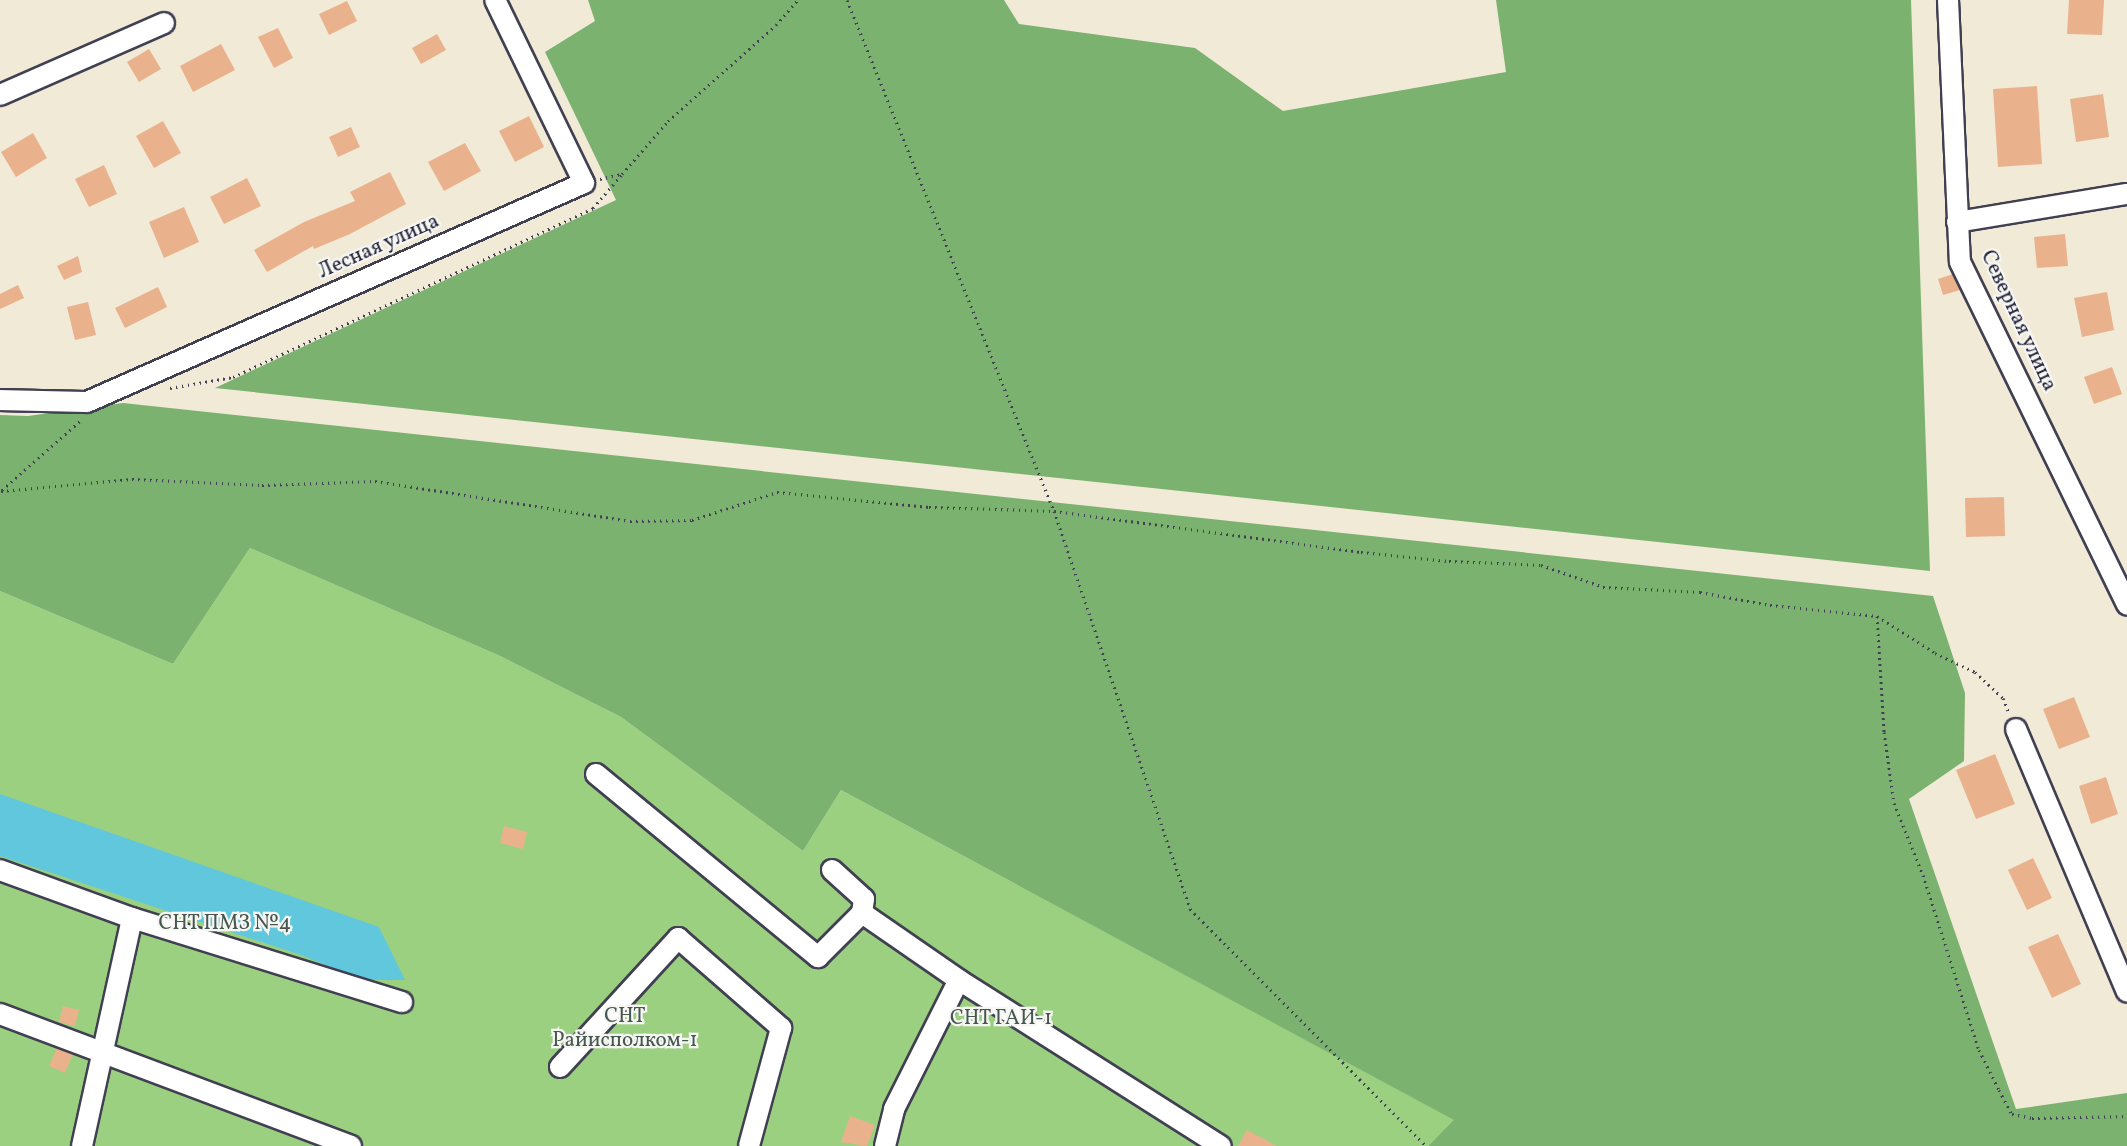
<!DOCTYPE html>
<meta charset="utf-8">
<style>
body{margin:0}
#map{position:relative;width:2127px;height:1146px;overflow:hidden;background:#f1ead7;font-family:Vollkorn,serif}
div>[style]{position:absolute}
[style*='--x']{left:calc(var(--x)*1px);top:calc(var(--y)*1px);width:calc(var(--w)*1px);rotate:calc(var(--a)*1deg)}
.green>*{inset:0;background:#9bd081}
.forest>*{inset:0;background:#7cb26f}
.water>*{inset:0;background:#60c7dd}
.building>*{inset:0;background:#e9b28d}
.path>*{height:3px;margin-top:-1.5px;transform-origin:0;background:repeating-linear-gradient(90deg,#414052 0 1.5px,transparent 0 6px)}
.roads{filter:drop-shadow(2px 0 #414052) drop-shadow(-2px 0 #414052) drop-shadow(0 2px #414052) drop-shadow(0 -2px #414052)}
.minor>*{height:20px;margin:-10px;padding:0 10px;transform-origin:10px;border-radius:10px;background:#fff}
span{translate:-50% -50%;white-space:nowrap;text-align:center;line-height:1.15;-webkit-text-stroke:4.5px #f6f6f2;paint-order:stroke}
.street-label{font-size:21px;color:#22223b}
.park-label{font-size:21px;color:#465650}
</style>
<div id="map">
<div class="green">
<div style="clip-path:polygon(250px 548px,498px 655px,621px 717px,803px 851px,841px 790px,1455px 1120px,1428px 1146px,0 1146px,0 591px,173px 664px)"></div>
</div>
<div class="forest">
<div style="clip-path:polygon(588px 0,1004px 0,1019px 24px,1195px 48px,1283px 111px,1506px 72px,1496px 0,1911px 0,1930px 571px,215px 388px,616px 200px,545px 52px,595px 21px)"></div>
<div style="clip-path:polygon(123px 403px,1933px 596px,1965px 693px,1964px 761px,1909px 799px,2016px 1109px,2127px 1093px,2127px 1146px,1428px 1146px,1454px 1120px,841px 790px,803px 851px,621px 717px,498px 655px,250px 548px,173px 664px,0 591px,0 415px,28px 416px)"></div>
</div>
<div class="water">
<div style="clip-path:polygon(0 794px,379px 927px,405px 980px,362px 980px,301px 955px,0 856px)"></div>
</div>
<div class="building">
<div style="clip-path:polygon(2069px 0,2104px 0,2102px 35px,2067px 34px)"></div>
<div style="clip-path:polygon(347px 1px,357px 21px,329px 35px,319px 14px)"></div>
<div style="clip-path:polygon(278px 28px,293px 58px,274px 68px,258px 37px)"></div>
<div style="clip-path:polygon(437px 34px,446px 50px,421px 64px,412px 48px)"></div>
<div style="clip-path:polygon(221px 44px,235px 70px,193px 92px,180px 66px)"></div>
<div style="clip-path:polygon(149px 49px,161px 69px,139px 82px,127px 62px)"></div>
<div style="clip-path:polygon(2037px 86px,2042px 164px,1998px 167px,1993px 89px)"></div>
<div style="clip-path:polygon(2103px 94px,2109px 137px,2076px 142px,2070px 99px)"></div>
<div style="clip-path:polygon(529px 116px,544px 147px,515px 162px,499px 131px)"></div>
<div style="clip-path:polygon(163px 121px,181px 153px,154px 168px,136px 136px)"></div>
<div style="clip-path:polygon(351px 127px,360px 147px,338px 157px,329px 137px)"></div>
<div style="clip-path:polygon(33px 133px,47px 158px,16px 177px,1px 152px)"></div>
<div style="clip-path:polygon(465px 143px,481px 171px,444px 191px,428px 162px)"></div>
<div style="clip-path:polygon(104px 165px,117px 194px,89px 207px,75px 179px)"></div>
<div style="clip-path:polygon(390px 172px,406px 204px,350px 234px,314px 249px,313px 246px,267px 272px,254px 250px,304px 222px,355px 201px,350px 192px)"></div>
<div style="clip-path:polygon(247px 178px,261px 206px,224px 224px,210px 197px)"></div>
<div style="clip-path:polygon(184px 207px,199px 242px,164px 258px,149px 222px)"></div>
<div style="clip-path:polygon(2065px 234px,2068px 266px,2037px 268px,2034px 237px)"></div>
<div style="clip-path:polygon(78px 256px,82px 272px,64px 280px,57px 266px)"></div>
<div style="clip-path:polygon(1953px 274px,1960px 290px,1943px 295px,1938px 279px)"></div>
<div style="clip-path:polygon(18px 285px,24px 298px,0 309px,0 294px)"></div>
<div style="clip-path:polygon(158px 287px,167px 307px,125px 328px,115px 308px)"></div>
<div style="clip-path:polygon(2107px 292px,2114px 330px,2082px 337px,2074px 298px)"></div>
<div style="clip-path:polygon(88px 302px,96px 335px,75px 340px,67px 307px)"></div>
<div style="clip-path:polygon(2112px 367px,2122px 394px,2094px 404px,2084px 377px)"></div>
<div style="clip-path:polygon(2004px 497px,2005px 536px,1966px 537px,1965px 498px)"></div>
<div style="clip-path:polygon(2074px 697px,2090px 737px,2059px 749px,2043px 709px)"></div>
<div style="clip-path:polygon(1995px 754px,2015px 804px,1976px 819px,1956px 770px)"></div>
<div style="clip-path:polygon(2106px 777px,2118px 814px,2091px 824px,2079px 786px)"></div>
<div style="clip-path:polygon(504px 826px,527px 832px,523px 849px,500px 843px)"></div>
<div style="clip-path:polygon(2033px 858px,2052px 898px,2027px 910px,2008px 870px)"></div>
<div style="clip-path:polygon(2058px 934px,2081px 984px,2052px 998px,2028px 947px)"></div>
<div style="clip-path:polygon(63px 1006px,79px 1010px,75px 1026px,59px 1022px)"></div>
<div style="clip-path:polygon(57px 1048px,73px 1054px,65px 1073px,49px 1066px)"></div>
<div style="clip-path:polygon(850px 1116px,875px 1125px,867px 1146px,841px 1142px)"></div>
<div style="clip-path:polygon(1247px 1130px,1277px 1146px,1238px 1146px)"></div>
</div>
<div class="path">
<div style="--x:847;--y:0;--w:551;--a:67.95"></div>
<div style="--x:1054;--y:511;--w:421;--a:71.1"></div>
<div style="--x:1190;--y:909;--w:334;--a:45.1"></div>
<div style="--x:600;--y:179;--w:23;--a:-13"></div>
<div style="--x:622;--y:174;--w:70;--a:-49"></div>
<div style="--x:668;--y:121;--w:144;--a:-41.6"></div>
<div style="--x:776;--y:25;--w:33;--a:-49"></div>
<div style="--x:170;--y:388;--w:64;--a:-9.9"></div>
<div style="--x:233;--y:377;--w:398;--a:-25.1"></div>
<div style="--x:593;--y:208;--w:45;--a:-49.5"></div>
<div style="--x:2;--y:490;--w:104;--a:-41.5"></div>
<div style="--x:1;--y:491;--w:132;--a:-5.2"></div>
<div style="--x:132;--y:479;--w:130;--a:2.6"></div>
<div style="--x:262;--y:485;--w:113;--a:-2"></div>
<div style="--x:375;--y:481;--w:258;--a:8.9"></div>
<div style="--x:630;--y:521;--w:62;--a:-0.9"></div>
<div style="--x:692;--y:520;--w:89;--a:-18.2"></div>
<div style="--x:777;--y:492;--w:153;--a:5.6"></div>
<div style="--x:929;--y:507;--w:125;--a:1.8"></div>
<div style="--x:1054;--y:511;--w:310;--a:7.6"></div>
<div style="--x:1361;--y:552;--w:88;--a:5.8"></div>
<div style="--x:1449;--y:561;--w:92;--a:2.5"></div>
<div style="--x:1541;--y:565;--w:66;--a:19.5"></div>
<div style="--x:1603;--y:587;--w:97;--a:3"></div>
<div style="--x:1700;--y:592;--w:71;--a:10.5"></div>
<div style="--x:1770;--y:605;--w:108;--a:5.9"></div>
<div style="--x:1877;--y:616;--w:69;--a:32.5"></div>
<div style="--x:1935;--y:653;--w:44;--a:25.4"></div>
<div style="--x:1975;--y:672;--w:38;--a:43"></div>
<div style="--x:2003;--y:698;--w:16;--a:68"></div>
<div style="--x:1877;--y:616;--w:116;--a:86.5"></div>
<div style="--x:1884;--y:732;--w:72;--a:82"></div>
<div style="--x:1894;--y:803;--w:78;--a:68.1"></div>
<div style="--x:1923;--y:875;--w:184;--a:72.3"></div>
<div style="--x:1979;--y:1050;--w:45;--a:63.4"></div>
<div style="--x:1999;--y:1090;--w:27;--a:62"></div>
<div style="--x:2012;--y:1114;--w:20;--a:11"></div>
<div style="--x:2032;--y:1118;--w:95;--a:-1.2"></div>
</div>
<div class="roads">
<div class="minor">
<div style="--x:1948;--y:0;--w:262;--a:87.4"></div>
<div style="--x:1960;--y:262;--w:381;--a:64"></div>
<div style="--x:0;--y:95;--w:179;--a:-23.7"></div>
<div style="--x:1957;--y:222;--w:172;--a:-9.4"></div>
<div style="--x:0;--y:400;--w:87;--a:1.3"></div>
<div style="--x:87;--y:402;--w:543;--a:-23.78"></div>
<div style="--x:584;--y:183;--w:203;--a:-115.9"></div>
<div style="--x:2016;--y:729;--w:285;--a:67.1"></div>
<div style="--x:596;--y:774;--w:288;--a:39.5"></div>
<div style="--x:818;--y:957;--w:62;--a:-45"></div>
<div style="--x:0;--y:870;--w:140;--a:20"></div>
<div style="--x:132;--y:918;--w:283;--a:17.3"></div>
<div style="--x:832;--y:870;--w:43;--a:42.2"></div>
<div style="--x:864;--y:899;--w:14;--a:98"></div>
<div style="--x:862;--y:913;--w:118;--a:34.6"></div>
<div style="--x:959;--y:980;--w:310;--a:32.4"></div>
<div style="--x:0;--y:1014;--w:375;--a:20.6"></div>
<div style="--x:560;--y:1067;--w:175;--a:-47.5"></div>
<div style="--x:678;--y:938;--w:137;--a:41.1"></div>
<div style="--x:781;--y:1028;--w:122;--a:105.2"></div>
<div style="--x:82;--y:1146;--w:233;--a:-77.6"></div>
<div style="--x:885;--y:1146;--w:38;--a:-76"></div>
<div style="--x:894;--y:1109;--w:144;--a:-63.3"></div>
</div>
</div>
<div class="street-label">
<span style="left:379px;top:247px;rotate:-24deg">Лесная улица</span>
<span style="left:2018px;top:321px;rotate:65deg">Северная улица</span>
</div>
<div class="park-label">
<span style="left:225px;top:924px">СНТ ПМЗ №4</span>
<span style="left:625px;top:1029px">СНТ<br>Райисполком-1</span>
<span style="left:1001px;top:1019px">СНТ ГАИ-1</span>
</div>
</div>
